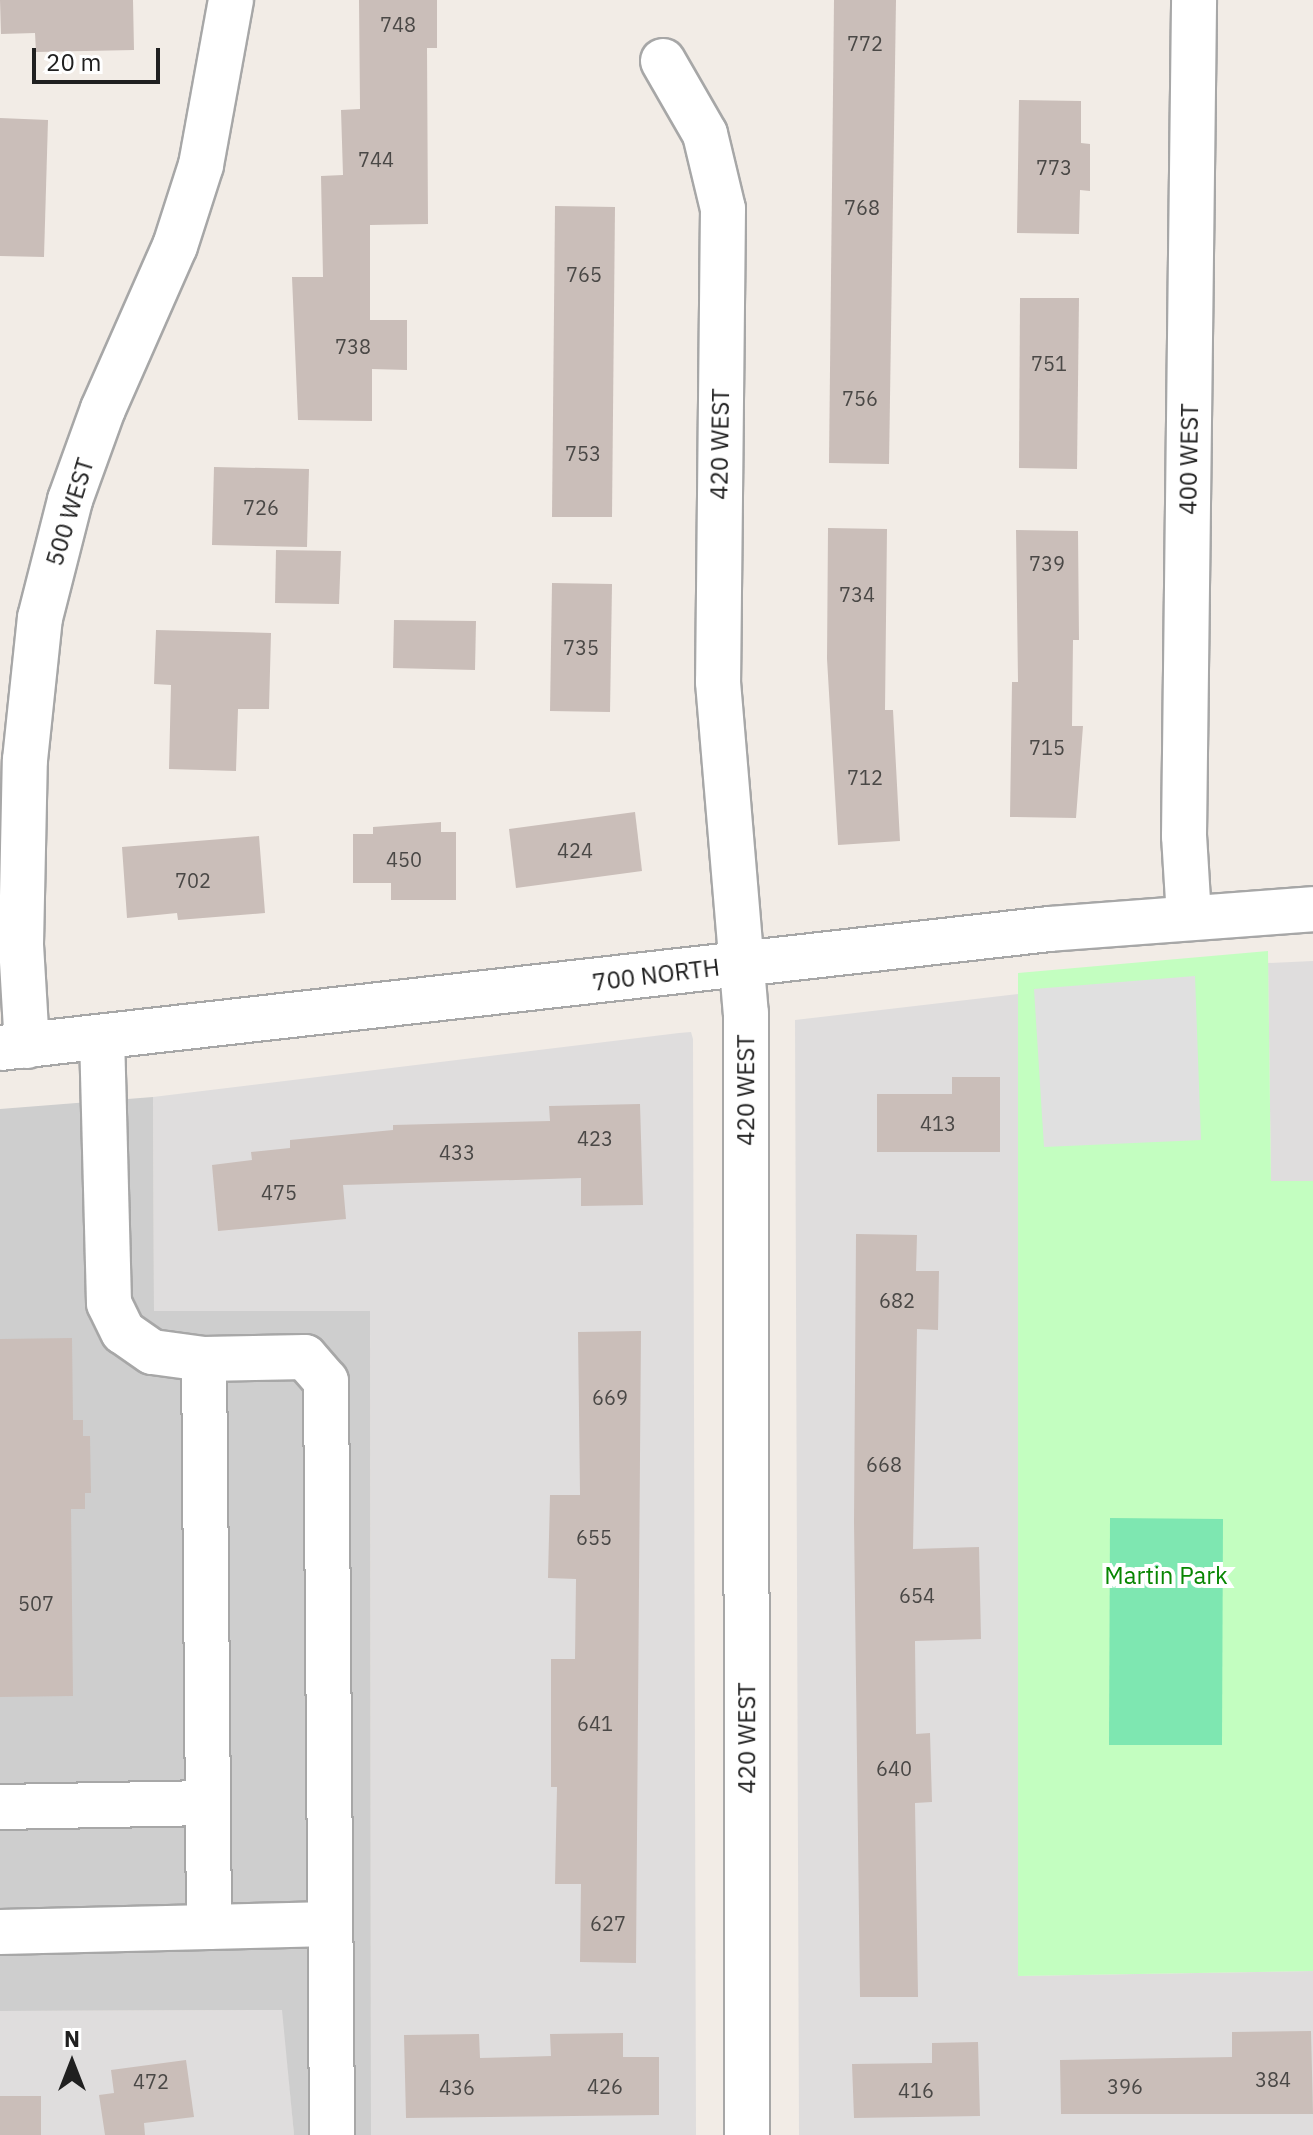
<!DOCTYPE html>
<style>
body{margin:0}
#map{position:relative;width:1313px;height:2135px;overflow:hidden;background:#f2ece6;font-family:"IBM Plex Sans",sans-serif}
div>[style]{position:absolute}
[style*='--x']{left:calc(var(--x)*1px);top:calc(var(--y)*1px);width:calc(var(--w)*1px);rotate:calc(var(--a)*1deg)}
.residential>*{inset:0;background:#dfdddd}
.religious>*{inset:0;background:#cecece}
.park>*{inset:0;background:#c3fec0}
.pitch>*{inset:0;background:#7ee7b1}
.parking>*{inset:0;background:#e0e0e0}
.building>*{inset:0;background:#cabeb9}
.roads{filter:drop-shadow(2px 0 #a7a7a7) drop-shadow(-2px 0 #a7a7a7) drop-shadow(0 2px #a7a7a7) drop-shadow(0 -2px #a7a7a7)}
.minor>*{height:44px;margin:-22px;padding:0 22px;transform-origin:22px;border-radius:22px;background:#fff}
span{translate:-50% -50%;white-space:nowrap;text-align:center;line-height:1.15;-webkit-text-stroke:8px #fff;paint-order:stroke}
.number-label{font-size:20px;color:#4a4846}
.number-label span{-webkit-text-stroke-width:0}
.street-label{font-size:24px;color:#202020}
.park-label{font-size:24px;color:#088602}
.north{position:absolute;left:32px;top:2023px;width:80px;height:80px;-webkit-text-stroke:6px #fff;paint-order:stroke;rotate:0deg;font-size:22px;font-weight:700;line-height:32px;text-align:center;color:#202020}
.north::after{content:'';display:block;margin:auto;width:28px;height:36px;background:#202020;clip-path:polygon(50% 0,100% 100%,50% 72%,0 100%)}
.scale{position:absolute;left:32px;top:48px;width:128px;height:36px;box-sizing:border-box;border:4px solid #202020;border-top:0;padding-left:10px;font-size:24px;line-height:28px;white-space:nowrap;color:#202020;-webkit-text-stroke:6px #fff;paint-order:stroke}
</style>
<div id="map">
<div class="residential">
<div style="clip-path:polygon(1313px 961px,1313px 1181px,1271px 1181px,1268px 963px)"></div>
<div style="clip-path:polygon(1018px 994px,1018px 1976px,1313px 1971px,1313px 2135px,799px 2135px,795px 1020px)"></div>
<div style="clip-path:polygon(679px 1033px,691px 1032px,693px 1039px,696px 2135px,371px 2135px,370px 1311px,154px 1311px,153px 1097px)"></div>
<div style="clip-path:polygon(283px 2010px,294px 2135px,0 2135px,0 2011px)"></div>
</div>
<div class="religious">
<div style="clip-path:polygon(153px 1097px,154px 1311px,370px 1311px,371px 2135px,294px 2135px,282px 2010px,0 2011px,0 1109px)"></div>
</div>
<div class="park">
<div style="clip-path:polygon(1268px 951px,1271px 1181px,1313px 1181px,1313px 1971px,1018px 1976px,1018px 973px)"></div>
</div>
<div class="pitch">
<div style="clip-path:polygon(1110px 1518px,1223px 1519px,1222px 1745px,1109px 1745px)"></div>
</div>
<div class="parking">
<div style="clip-path:polygon(1195px 976px,1201px 1140px,1044px 1147px,1034px 989px)"></div>
</div>
<div class="building">
<div style="clip-path:polygon(0 0,133px 0,134px 50px,36px 52px,35px 33px,1px 34px)"></div>
<div style="clip-path:polygon(359px 0,437px 0,437px 48px,427px 48px,428px 224px,370px 225px,370px 320px,407px 320px,407px 370px,372px 369px,372px 421px,298px 420px,292px 277px,323px 277px,321px 176px,343px 175px,341px 110px,360px 109px)"></div>
<div style="clip-path:polygon(834px 0,896px 0,889px 464px,829px 463px)"></div>
<div style="clip-path:polygon(1019px 100px,1081px 101px,1081px 143px,1090px 144px,1090px 191px,1080px 190px,1079px 234px,1017px 233px)"></div>
<div style="clip-path:polygon(0 118px,48px 120px,44px 257px,0 256px)"></div>
<div style="clip-path:polygon(555px 206px,615px 207px,612px 517px,552px 517px)"></div>
<div style="clip-path:polygon(1020px 298px,1079px 298px,1077px 469px,1019px 468px)"></div>
<div style="clip-path:polygon(214px 467px,309px 469px,307px 547px,212px 545px)"></div>
<div style="clip-path:polygon(828px 528px,887px 529px,885px 710px,893px 710px,900px 841px,838px 845px,827px 659px)"></div>
<div style="clip-path:polygon(1016px 530px,1078px 531px,1079px 640px,1073px 640px,1072px 726px,1083px 726px,1076px 818px,1010px 817px,1012px 682px,1018px 682px)"></div>
<div style="clip-path:polygon(276px 550px,341px 551px,339px 604px,275px 603px)"></div>
<div style="clip-path:polygon(552px 583px,612px 584px,610px 712px,550px 711px)"></div>
<div style="clip-path:polygon(394px 620px,476px 621px,475px 670px,393px 668px)"></div>
<div style="clip-path:polygon(156px 630px,271px 633px,269px 709px,238px 709px,236px 771px,169px 769px,171px 685px,154px 684px)"></div>
<div style="clip-path:polygon(635px 812px,642px 871px,516px 888px,509px 829px)"></div>
<div style="clip-path:polygon(441px 822px,441px 832px,456px 832px,456px 900px,391px 900px,391px 883px,353px 883px,353px 834px,373px 834px,373px 827px)"></div>
<div style="clip-path:polygon(259px 836px,265px 913px,178px 920px,177px 913px,127px 918px,122px 847px)"></div>
<div style="clip-path:polygon(952px 1077px,1000px 1077px,1000px 1152px,877px 1152px,877px 1094px,952px 1094px)"></div>
<div style="clip-path:polygon(640px 1104px,643px 1205px,581px 1206px,581px 1178px,343px 1185px,346px 1219px,218px 1231px,212px 1165px,252px 1160px,251px 1152px,290px 1148px,290px 1140px,393px 1130px,393px 1125px,550px 1121px,549px 1106px)"></div>
<div style="clip-path:polygon(856px 1234px,917px 1235px,916px 1271px,939px 1271px,938px 1330px,917px 1329px,913px 1549px,979px 1547px,981px 1639px,915px 1641px,916px 1734px,930px 1733px,932px 1802px,915px 1803px,918px 1997px,860px 1997px,854px 1522px)"></div>
<div style="clip-path:polygon(641px 1331px,636px 1963px,580px 1962px,581px 1884px,555px 1884px,557px 1787px,551px 1787px,551px 1659px,575px 1659px,576px 1579px,548px 1578px,550px 1495px,580px 1495px,578px 1332px)"></div>
<div style="clip-path:polygon(72px 1338px,73px 1420px,83px 1420px,83px 1436px,90px 1436px,91px 1493px,85px 1493px,85px 1509px,71px 1509px,73px 1696px,0 1697px,0 1339px)"></div>
<div style="clip-path:polygon(1311px 2031px,1313px 2114px,1061px 2114px,1060px 2060px,1232px 2057px,1232px 2032px)"></div>
<div style="clip-path:polygon(623px 2033px,623px 2057px,659px 2057px,659px 2115px,406px 2118px,404px 2035px,479px 2034px,480px 2058px,551px 2056px,550px 2034px)"></div>
<div style="clip-path:polygon(978px 2042px,980px 2116px,854px 2118px,852px 2064px,932px 2063px,932px 2043px)"></div>
<div style="clip-path:polygon(186px 2060px,194px 2117px,144px 2123px,145px 2135px,105px 2135px,99px 2095px,114px 2093px,111px 2070px)"></div>
<div style="clip-path:polygon(0 2096px,41px 2096px,41px 2135px,0 2135px)"></div>
</div>
<div class="roads">
<div class="minor">
<div style="--x:663;--y:61;--w:84;--a:60.1"></div>
<div style="--x:705;--y:134;--w:77;--a:76.5"></div>
<div style="--x:723;--y:209;--w:473;--a:90.6"></div>
<div style="--x:718;--y:682;--w:332;--a:85.2"></div>
<div style="--x:746;--y:1013;--w:1122;--a:89.95"></div>
<div style="--x:1189;--y:917;--w:81;--a:-93.5"></div>
<div style="--x:1184;--y:836;--w:836;--a:-89.31"></div>
<div style="--x:27;--y:1046;--w:102;--a:-93.4"></div>
<div style="--x:21;--y:944;--w:184;--a:-88.8"></div>
<div style="--x:25;--y:760;--w:143;--a:-84"></div>
<div style="--x:40;--y:618;--w:122;--a:-75.7"></div>
<div style="--x:70;--y:500;--w:97;--a:-70.1"></div>
<div style="--x:103;--y:409;--w:178;--a:-66.2"></div>
<div style="--x:175;--y:246;--w:85;--a:-72.2"></div>
<div style="--x:201;--y:165;--w:168;--a:-79.7"></div>
<div style="--x:0;--y:1048;--w:1056;--a:-6.47"></div>
<div style="--x:1049;--y:929;--w:265;--a:-4.3"></div>
<div style="--x:204;--y:1359;--w:101;--a:-1.1"></div>
<div style="--x:305;--y:1357;--w:32;--a:49"></div>
<div style="--x:326;--y:1381;--w:754;--a:89.54"></div>
<div style="--x:0;--y:1807;--w:208;--a:-1.1"></div>
<div style="--x:209;--y:1927;--w:121;--a:-1.4"></div>
<div style="--x:0;--y:1932;--w:209;--a:-1.4"></div>
<div style="--x:209;--y:1927;--w:568;--a:-90.5"></div>
<div style="--x:204;--y:1359;--w:52;--a:-172.3"></div>
<div style="--x:152;--y:1352;--w:35;--a:-145"></div>
<div style="--x:123;--y:1332;--w:32;--a:-116"></div>
<div style="--x:109;--y:1303;--w:264;--a:-91.5"></div>
</div>
</div>
<div class="number-label">
<span style="left:398px;top:24px">748</span>
<span style="left:865px;top:43px">772</span>
<span style="left:376px;top:159px">744</span>
<span style="left:1054px;top:167px">773</span>
<span style="left:862px;top:207px">768</span>
<span style="left:584px;top:274px">765</span>
<span style="left:353px;top:346px">738</span>
<span style="left:1049px;top:363px">751</span>
<span style="left:860px;top:398px">756</span>
<span style="left:583px;top:453px">753</span>
<span style="left:261px;top:507px">726</span>
<span style="left:1047px;top:563px">739</span>
<span style="left:857px;top:594px">734</span>
<span style="left:581px;top:647px">735</span>
<span style="left:1047px;top:747px">715</span>
<span style="left:865px;top:777px">712</span>
<span style="left:575px;top:850px">424</span>
<span style="left:404px;top:859px">450</span>
<span style="left:193px;top:880px">702</span>
<span style="left:938px;top:1123px">413</span>
<span style="left:595px;top:1138px">423</span>
<span style="left:457px;top:1152px">433</span>
<span style="left:279px;top:1192px">475</span>
<span style="left:897px;top:1300px">682</span>
<span style="left:610px;top:1397px">669</span>
<span style="left:884px;top:1464px">668</span>
<span style="left:594px;top:1537px">655</span>
<span style="left:917px;top:1595px">654</span>
<span style="left:36px;top:1603px">507</span>
<span style="left:595px;top:1723px">641</span>
<span style="left:894px;top:1768px">640</span>
<span style="left:608px;top:1923px">627</span>
<span style="left:1273px;top:2079px">384</span>
<span style="left:151px;top:2081px">472</span>
<span style="left:605px;top:2086px">426</span>
<span style="left:1125px;top:2086px">396</span>
<span style="left:457px;top:2087px">436</span>
<span style="left:916px;top:2090px">416</span>
</div>
<div class="street-label">
<span style="left:720px;top:444px;rotate:-89deg">420 WEST</span>
<span style="left:1189px;top:459px;rotate:-89deg">400 WEST</span>
<span style="left:70px;top:512px;rotate:-73deg">500 WEST</span>
<span style="left:656px;top:975px;rotate:-7deg">700 NORTH</span>
<span style="left:746px;top:1090px;rotate:-90deg">420 WEST</span>
<span style="left:747px;top:1738px;rotate:-90deg">420 WEST</span>
</div>
<div class="park-label">
<span style="left:1166px;top:1576px">Martin Park</span>
</div>
<div class="north">N</div>
<div class="scale">20 m</div>
</div>
